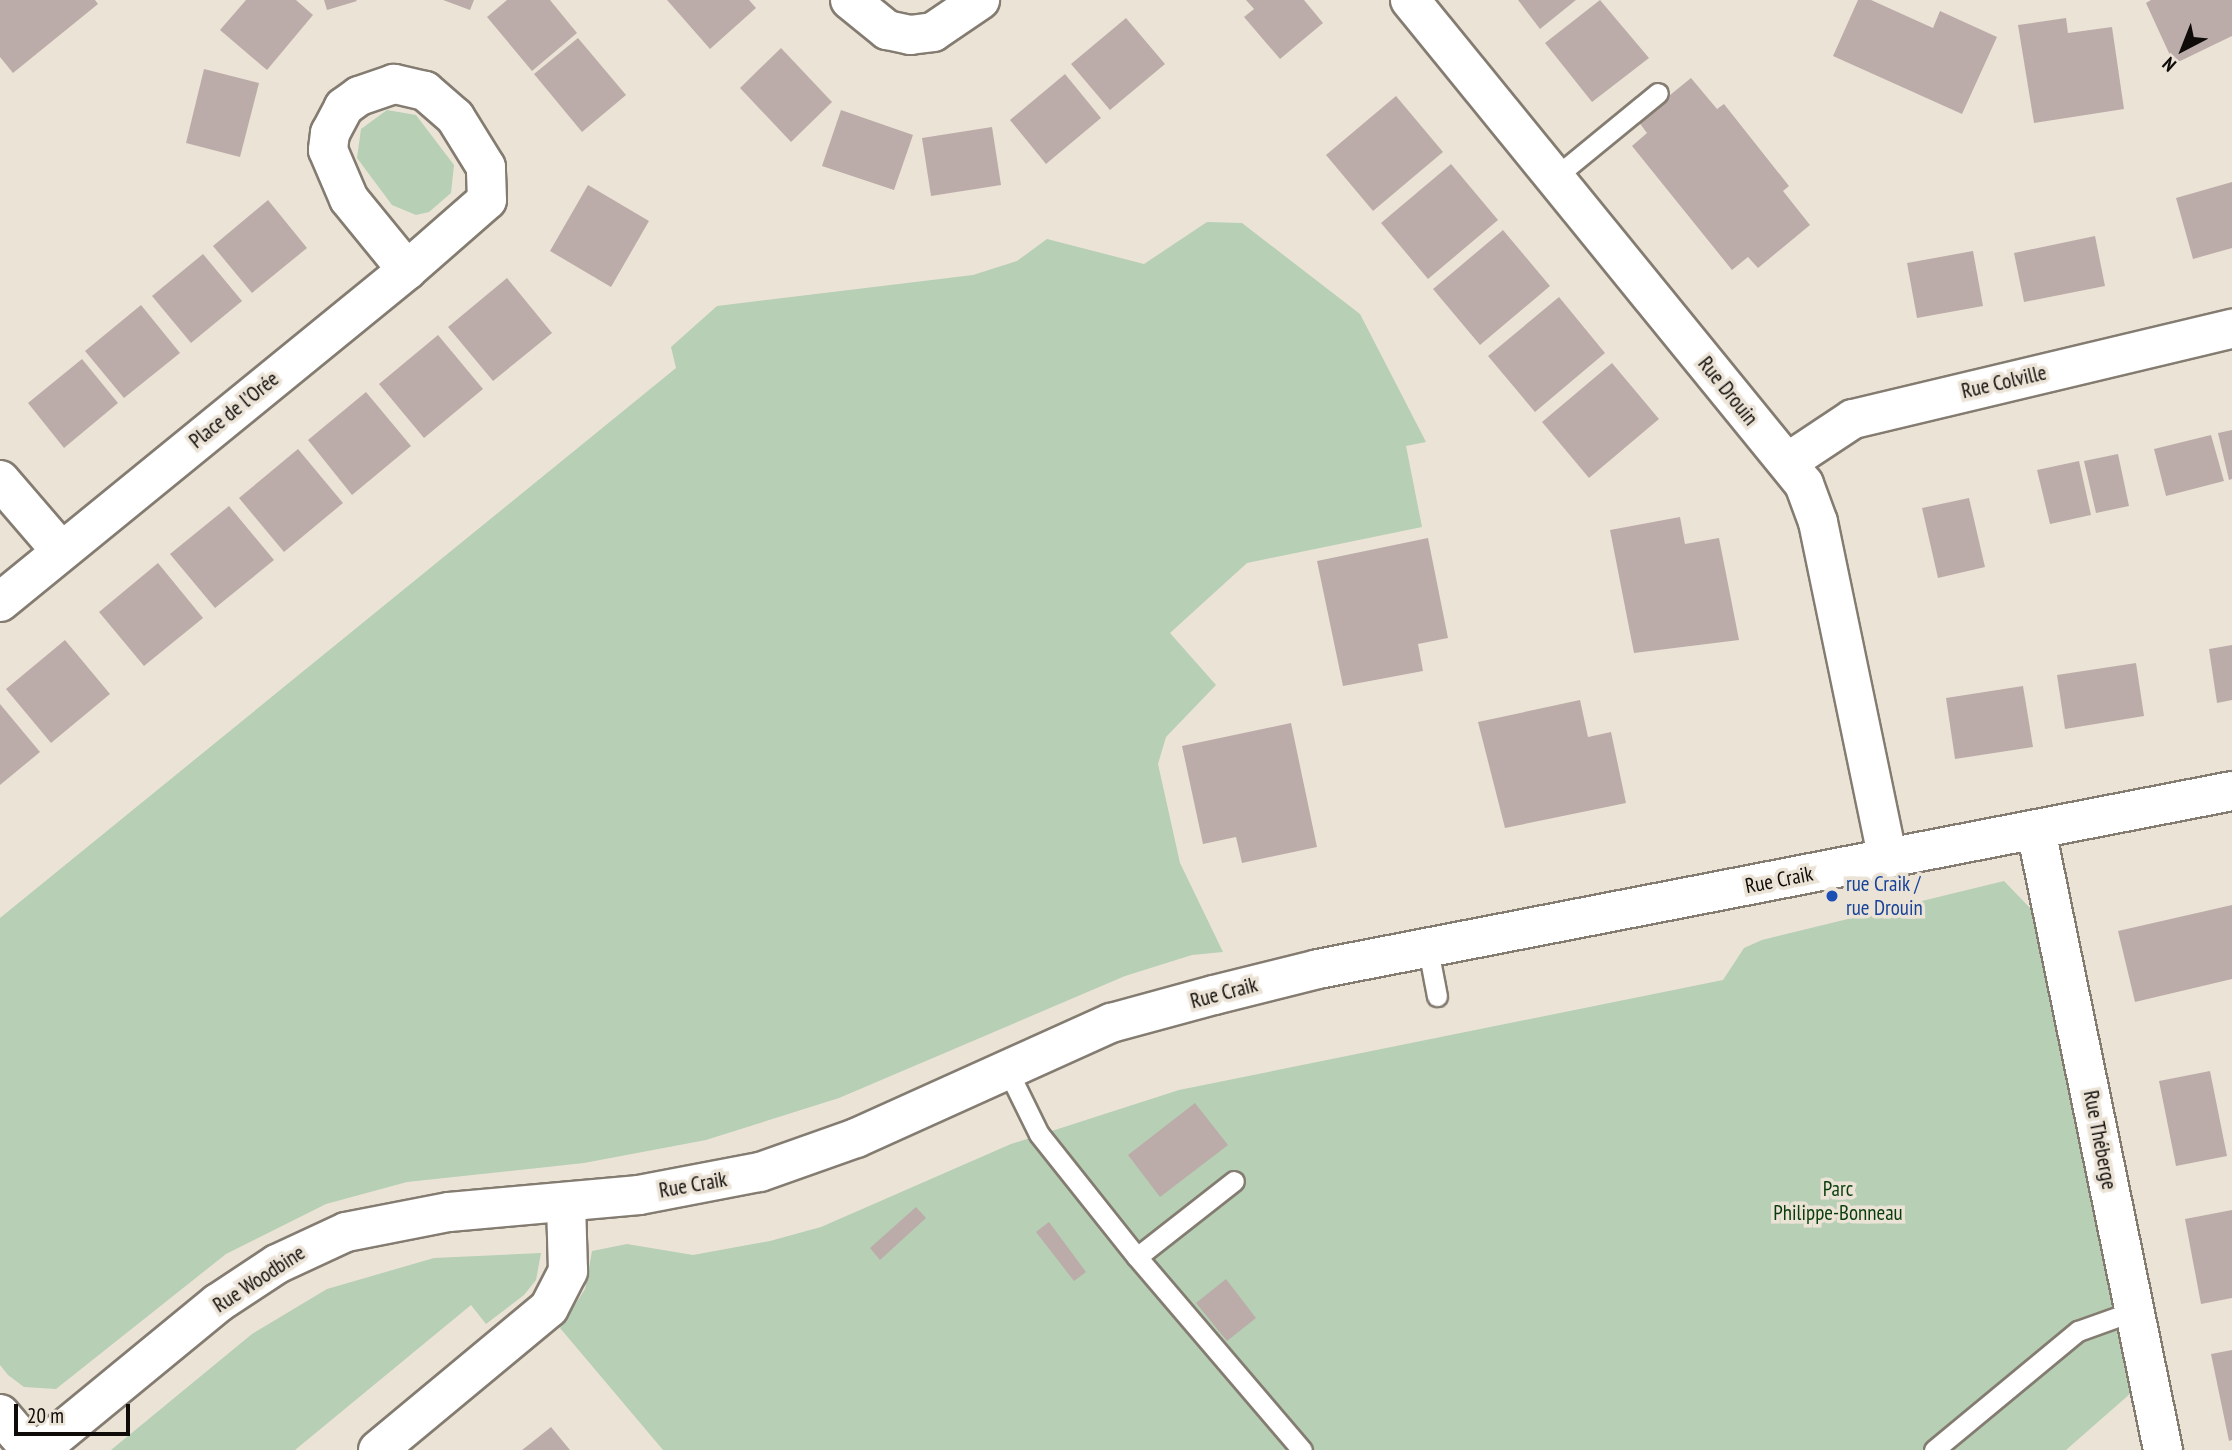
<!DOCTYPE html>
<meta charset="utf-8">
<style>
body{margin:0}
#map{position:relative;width:2232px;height:1450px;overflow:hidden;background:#ece3d7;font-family:"PT Sans Narrow",sans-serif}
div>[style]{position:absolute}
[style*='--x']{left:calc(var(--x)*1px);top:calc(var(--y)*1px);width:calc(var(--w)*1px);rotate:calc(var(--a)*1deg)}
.green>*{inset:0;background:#b6cfb5}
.building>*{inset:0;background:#bcaca9}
.roads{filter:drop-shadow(2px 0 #847c71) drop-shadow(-2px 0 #847c71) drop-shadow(0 2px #847c71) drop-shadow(0 -2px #847c71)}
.service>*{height:19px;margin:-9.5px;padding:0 9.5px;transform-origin:9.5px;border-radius:9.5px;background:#fff}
.minor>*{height:38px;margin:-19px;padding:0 19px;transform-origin:19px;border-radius:19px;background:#fff}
.tertiary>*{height:38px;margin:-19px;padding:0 19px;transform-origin:19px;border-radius:19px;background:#fff}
.dots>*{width:19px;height:19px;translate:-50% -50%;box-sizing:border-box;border:4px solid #ece3d7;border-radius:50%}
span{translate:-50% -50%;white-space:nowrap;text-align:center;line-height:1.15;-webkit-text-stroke:7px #ece3d7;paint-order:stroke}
.street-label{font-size:21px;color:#0e0b08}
.transit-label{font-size:21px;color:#164399}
.left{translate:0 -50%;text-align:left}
.park-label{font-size:21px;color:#093e0c}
.north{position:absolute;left:2148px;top:14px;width:70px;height:70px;-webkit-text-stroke:5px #ece3d7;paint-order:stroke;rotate:222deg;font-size:19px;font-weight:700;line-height:28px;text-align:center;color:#0e0b08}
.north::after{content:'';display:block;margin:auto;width:24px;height:32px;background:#0e0b08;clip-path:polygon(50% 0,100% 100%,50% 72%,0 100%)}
.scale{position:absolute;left:14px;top:1404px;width:116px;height:32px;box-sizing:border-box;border:4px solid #0e0b08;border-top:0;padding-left:9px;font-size:21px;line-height:24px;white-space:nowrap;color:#0e0b08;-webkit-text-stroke:5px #ece3d7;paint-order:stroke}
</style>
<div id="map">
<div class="green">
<div style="clip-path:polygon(387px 110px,416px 115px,454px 165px,451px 193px,429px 212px,416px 215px,392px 205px,357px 158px,361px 129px)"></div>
<div style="clip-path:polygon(1207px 222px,1242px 223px,1360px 314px,1426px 442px,1406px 446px,1422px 527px,1247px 563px,1170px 633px,1216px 685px,1166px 737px,1158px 764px,1180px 863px,1223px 952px,1192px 955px,1125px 976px,839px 1098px,706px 1140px,584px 1163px,407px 1182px,326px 1204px,226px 1254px,56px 1389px,24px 1387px,8px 1375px,0 1365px,0 918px,676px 368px,671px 347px,717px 306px,973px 275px,1017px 261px,1047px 239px,1144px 264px)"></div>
<div style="clip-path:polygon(2004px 881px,2031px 909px,2036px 927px,2131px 1393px,2066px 1450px,663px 1450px,560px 1328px,585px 1289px,592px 1251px,627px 1244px,693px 1255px,770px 1241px,821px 1227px,1011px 1144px,1179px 1090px,1723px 980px,1744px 948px,1762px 940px)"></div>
<div style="clip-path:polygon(541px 1253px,536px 1280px,524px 1295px,486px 1324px,471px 1305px,295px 1450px,111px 1450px,252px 1334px,327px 1289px,434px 1258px)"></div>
</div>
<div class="building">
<div style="clip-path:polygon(0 0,95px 0,98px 4px,13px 73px,0 57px)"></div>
<div style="clip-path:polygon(246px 0,296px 0,313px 15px,267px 70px,220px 30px)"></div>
<div style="clip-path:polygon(324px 0,356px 0,357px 1px,327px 10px)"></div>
<div style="clip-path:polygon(443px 0,474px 0,470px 10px)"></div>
<div style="clip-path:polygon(507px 0,550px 0,577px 33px,532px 71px,487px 17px)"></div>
<div style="clip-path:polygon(667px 0,749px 0,756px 8px,710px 49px)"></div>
<div style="clip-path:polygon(1246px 0,1304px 0,1323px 23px,1280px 59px,1244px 17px,1254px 9px)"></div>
<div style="clip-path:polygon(1518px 0,1576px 0,1540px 29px)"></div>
<div style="clip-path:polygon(1600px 0,1649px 58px,1592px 102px,1545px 43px)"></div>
<div style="clip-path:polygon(1858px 0,1871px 0,1933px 28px,1940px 11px,1997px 37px,1962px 114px,1833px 56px)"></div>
<div style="clip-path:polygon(2151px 0,2232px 0,2232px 36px,2174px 64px,2146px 3px)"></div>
<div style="clip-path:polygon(1126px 18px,1165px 64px,1110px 110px,1071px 64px)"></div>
<div style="clip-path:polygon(2066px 18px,2068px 33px,2112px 27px,2124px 109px,2034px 123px,2018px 25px)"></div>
<div style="clip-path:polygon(578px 38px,626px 95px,582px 132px,534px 74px)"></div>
<div style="clip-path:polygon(781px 48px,832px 102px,791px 142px,740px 88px)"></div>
<div style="clip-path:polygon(204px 69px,259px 83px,240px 157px,186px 143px)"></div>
<div style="clip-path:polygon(1065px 74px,1101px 118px,1046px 164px,1010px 120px)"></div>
<div style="clip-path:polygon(1691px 78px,1717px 109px,1724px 104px,1789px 186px,1783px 191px,1810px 225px,1758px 268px,1748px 257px,1732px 270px,1632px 146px,1647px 133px,1638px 121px)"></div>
<div style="clip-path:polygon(1396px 96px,1443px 152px,1373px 211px,1326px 155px)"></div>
<div style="clip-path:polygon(841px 110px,913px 135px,894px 190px,822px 166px)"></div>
<div style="clip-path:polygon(992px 127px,1001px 185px,931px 196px,922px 138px)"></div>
<div style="clip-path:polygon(1451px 164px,1498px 220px,1428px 279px,1381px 223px)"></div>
<div style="clip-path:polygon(2232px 182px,2232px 248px,2193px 259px,2176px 198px)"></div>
<div style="clip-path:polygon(588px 185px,649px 221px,611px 287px,550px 251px)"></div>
<div style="clip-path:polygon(268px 200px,307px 248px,252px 293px,213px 246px)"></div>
<div style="clip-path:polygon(1503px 230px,1550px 286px,1480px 345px,1433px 289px)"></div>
<div style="clip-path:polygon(2095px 236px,2105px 286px,2024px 302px,2014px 253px)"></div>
<div style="clip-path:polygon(1973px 251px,1983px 306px,1917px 318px,1907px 263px)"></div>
<div style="clip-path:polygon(203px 254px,242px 301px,191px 343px,152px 296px)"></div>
<div style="clip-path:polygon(507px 278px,552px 333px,493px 381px,448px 327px)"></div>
<div style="clip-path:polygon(1559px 297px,1605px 353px,1535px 412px,1488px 356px)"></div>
<div style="clip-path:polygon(141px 305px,180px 353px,124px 398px,85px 351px)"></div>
<div style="clip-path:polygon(438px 335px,483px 389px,424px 438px,379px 384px)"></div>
<div style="clip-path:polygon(82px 359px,118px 403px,64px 448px,28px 403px)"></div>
<div style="clip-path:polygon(1612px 363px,1659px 419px,1589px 478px,1542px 422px)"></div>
<div style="clip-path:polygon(366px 392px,411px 446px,352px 495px,308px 440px)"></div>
<div style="clip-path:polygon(2232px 430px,2232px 479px,2229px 480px,2218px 433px)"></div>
<div style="clip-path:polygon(2211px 435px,2224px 481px,2166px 496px,2154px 449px)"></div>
<div style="clip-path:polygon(298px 449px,343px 503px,284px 552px,239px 498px)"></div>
<div style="clip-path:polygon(2118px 454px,2129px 506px,2096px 513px,2084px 461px)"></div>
<div style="clip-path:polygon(2079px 461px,2091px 515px,2050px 524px,2037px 470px)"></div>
<div style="clip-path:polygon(1969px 498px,1985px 567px,1938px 578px,1922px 508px)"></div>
<div style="clip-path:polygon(229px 506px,274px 560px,215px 608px,170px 554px)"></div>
<div style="clip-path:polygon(1680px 517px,1685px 544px,1719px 538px,1739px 640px,1634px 653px,1610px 530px)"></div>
<div style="clip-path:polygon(1428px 538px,1448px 638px,1418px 644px,1423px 671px,1343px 686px,1317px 561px)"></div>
<div style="clip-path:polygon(158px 563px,203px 618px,144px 666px,99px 612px)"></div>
<div style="clip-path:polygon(65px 640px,110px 694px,51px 743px,6px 689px)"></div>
<div style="clip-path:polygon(2232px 645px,2232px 700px,2217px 703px,2209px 649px)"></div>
<div style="clip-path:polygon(2136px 663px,2144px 716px,2065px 729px,2057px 675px)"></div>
<div style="clip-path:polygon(2023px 686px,2033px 747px,1955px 759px,1946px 698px)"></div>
<div style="clip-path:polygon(1580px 700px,1588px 737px,1611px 732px,1626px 803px,1505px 828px,1478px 722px)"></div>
<div style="clip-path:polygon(0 704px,40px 752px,0 785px)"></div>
<div style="clip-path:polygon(1291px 723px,1317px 847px,1242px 863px,1236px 837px,1203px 844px,1182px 746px)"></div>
<div style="clip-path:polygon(2232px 905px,2232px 979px,2135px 1002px,2118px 931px)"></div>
<div style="clip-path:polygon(2210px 1071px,2227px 1156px,2176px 1166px,2159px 1081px)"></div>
<div style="clip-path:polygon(1195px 1103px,1228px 1145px,1160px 1197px,1128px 1155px)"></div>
<div style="clip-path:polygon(916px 1207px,926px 1218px,880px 1260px,870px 1248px)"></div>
<div style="clip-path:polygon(2232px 1210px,2232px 1298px,2201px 1304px,2185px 1219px)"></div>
<div style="clip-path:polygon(1049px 1222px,1086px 1272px,1074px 1281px,1036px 1232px)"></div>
<div style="clip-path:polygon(1226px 1279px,1256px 1318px,1227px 1341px,1196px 1303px)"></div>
<div style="clip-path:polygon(2232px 1350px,2232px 1440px,2229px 1441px,2211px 1354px)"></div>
<div style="clip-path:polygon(551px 1427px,570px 1450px,522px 1450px,531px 1443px)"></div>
</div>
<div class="roads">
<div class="service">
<div style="--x:1554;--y:178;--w:134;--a:-39.3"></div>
<div style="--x:1428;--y:949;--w:48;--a:79.2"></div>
<div style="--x:1007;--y:1069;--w:72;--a:63.8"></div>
<div style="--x:1039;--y:1134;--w:157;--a:51.5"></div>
<div style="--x:1137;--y:1257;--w:123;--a:-38.1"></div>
<div style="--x:1137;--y:1257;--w:254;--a:49.5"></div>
<div style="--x:1934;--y:1450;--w:187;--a:-39.6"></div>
<div style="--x:2078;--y:1331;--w:59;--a:-19.7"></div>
</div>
<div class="minor">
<div style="--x:850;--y:0;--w:48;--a:39"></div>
<div style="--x:887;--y:30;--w:24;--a:12"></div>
<div style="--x:910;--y:35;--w:23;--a:-7"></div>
<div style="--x:933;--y:32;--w:57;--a:-34.2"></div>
<div style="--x:1410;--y:0;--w:624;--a:50.85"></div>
<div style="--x:1804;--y:484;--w:40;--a:69.8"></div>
<div style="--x:1818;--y:522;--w:344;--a:78.3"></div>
<div style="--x:1788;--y:462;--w:78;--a:-33.5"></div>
<div style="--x:1853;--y:419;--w:390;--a:-13.4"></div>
<div style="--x:0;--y:480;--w:94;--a:49.3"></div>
<div style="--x:0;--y:602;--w:525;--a:-39.2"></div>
<div style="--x:407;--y:270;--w:106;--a:-41.2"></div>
<div style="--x:487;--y:200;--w:33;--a:-92"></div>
<div style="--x:486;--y:167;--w:59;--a:-121.8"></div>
<div style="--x:455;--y:117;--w:40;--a:-139"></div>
<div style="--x:425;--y:91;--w:32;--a:-167"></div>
<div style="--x:394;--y:84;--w:37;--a:161"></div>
<div style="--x:359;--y:96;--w:19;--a:144"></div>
<div style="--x:344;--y:107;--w:30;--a:118"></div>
<div style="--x:330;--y:133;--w:17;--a:97"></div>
<div style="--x:328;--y:150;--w:53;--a:66.8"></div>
<div style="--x:349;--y:199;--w:92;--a:50.8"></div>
<div style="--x:2036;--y:830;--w:633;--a:78.42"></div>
<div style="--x:378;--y:1450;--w:222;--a:-39.7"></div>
<div style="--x:549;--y:1308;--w:42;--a:-62.8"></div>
<div style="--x:568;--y:1271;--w:69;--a:-91.7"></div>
</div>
<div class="tertiary">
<div style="--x:0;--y:1414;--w:48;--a:49.3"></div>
<div style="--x:39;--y:1450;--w:232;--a:-39.4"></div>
<div style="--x:218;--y:1303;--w:71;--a:-33.5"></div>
<div style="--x:277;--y:1264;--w:76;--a:-24.9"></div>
<div style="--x:346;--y:1232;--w:105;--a:-11"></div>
<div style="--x:449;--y:1212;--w:191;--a:-5.1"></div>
<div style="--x:639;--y:1195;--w:123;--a:-10.8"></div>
<div style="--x:760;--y:1172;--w:102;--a:-19.5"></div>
<div style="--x:856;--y:1138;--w:280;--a:-24.3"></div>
<div style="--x:1111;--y:1023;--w:107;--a:-15.2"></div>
<div style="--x:1214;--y:995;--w:107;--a:-14"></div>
<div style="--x:1318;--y:969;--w:931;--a:-11.02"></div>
</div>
</div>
<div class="dots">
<div style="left:1832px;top:896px;background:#1a4fb4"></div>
</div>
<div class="street-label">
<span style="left:2004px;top:382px;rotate:-13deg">Rue Colville</span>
<span style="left:1728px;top:391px;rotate:51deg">Rue Drouin</span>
<span style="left:234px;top:410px;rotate:-39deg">Place de l'Orée</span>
<span style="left:1779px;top:880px;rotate:-11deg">Rue Craik</span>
<span style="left:1224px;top:993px;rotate:-15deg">Rue Craik</span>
<span style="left:2100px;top:1140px;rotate:79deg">Rue Théberge</span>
<span style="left:693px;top:1185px;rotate:-10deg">Rue Craik</span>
<span style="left:259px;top:1279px;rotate:-33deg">Rue Woodbine</span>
</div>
<div class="transit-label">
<span class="left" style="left:1846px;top:896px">rue Craik /<br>rue Drouin</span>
</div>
<div class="park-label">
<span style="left:1838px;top:1201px">Parc<br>Philippe-Bonneau</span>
</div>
<div class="north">N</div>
<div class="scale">20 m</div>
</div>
